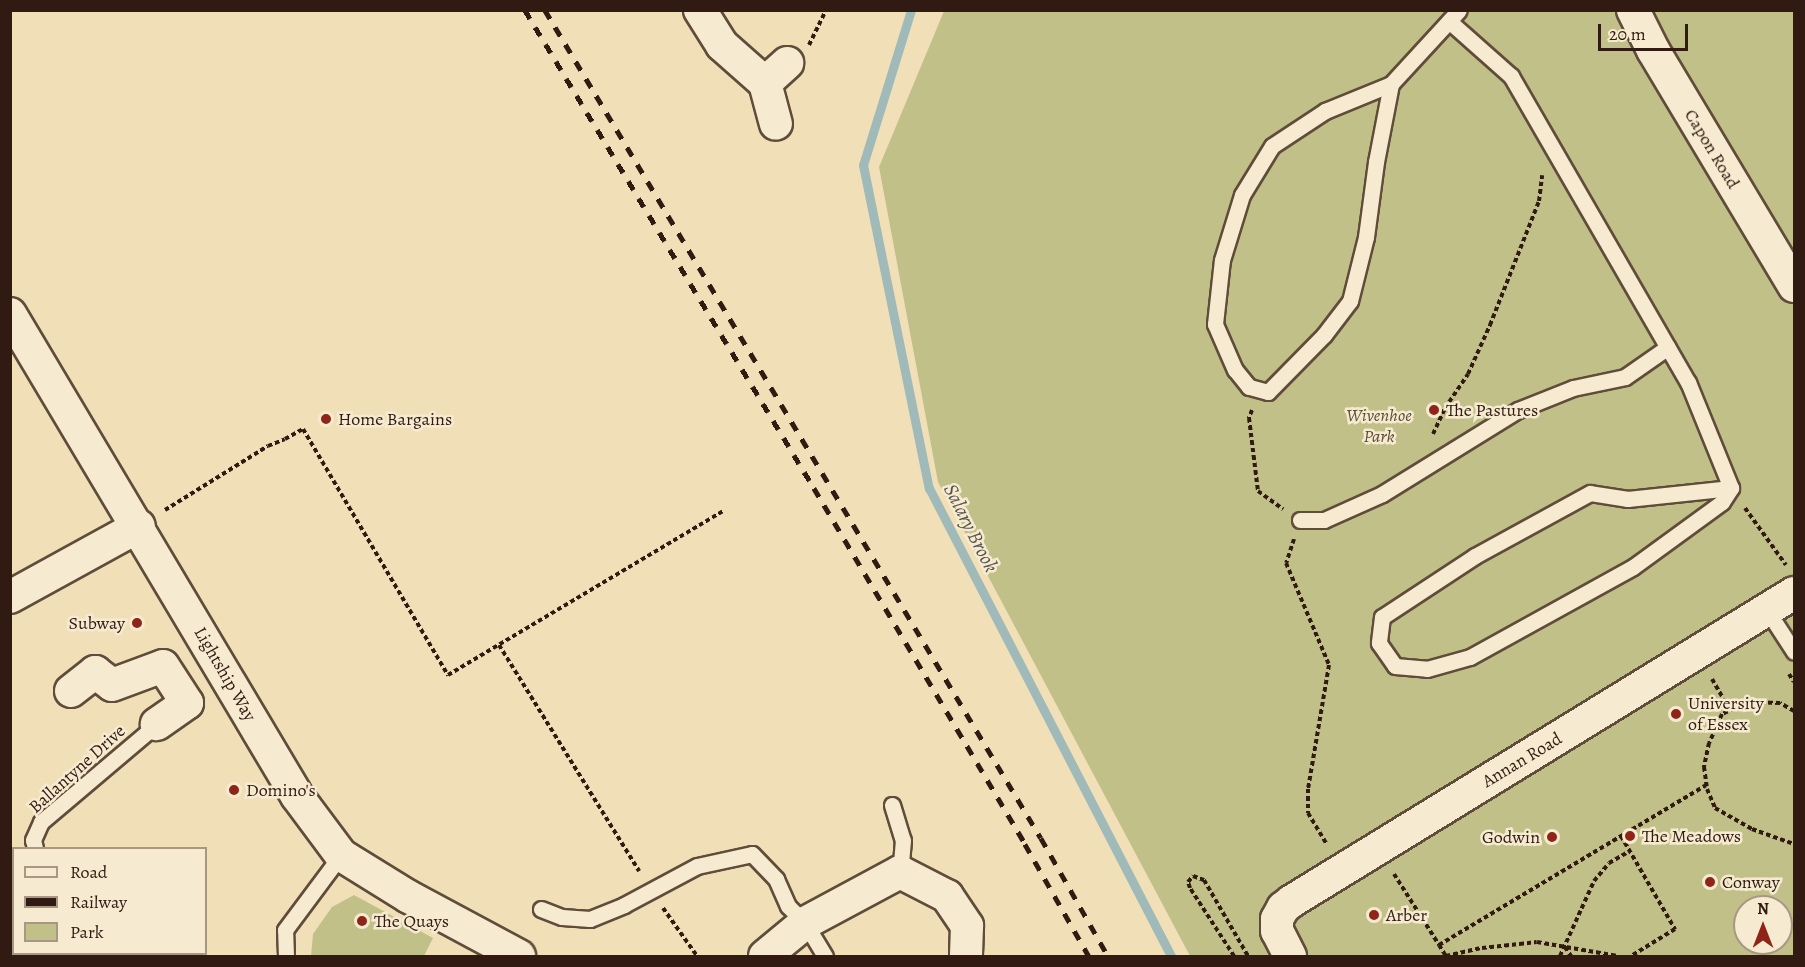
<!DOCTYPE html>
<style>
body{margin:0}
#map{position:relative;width:1805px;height:967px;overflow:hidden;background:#f1e0b7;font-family:Alegreya,serif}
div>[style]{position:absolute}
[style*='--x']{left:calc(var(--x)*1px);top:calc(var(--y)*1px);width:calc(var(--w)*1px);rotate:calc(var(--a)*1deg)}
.green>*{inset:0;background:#c2c089}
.stream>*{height:9px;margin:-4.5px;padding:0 4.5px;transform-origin:4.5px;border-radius:4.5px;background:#9fbab9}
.path>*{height:4px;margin-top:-2px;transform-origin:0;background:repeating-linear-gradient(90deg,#301a11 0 4.5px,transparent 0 7.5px)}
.roads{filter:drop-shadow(2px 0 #604c3a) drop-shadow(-2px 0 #604c3a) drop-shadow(0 2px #604c3a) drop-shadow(0 -2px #604c3a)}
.lane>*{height:15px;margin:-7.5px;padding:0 7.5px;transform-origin:7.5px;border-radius:7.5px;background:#f6ebd0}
.street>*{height:32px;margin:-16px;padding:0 16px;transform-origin:16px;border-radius:16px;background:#f6ebd0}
.rail>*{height:4.5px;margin-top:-2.25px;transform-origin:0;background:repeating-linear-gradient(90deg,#301a11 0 10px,transparent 0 20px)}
.dots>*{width:16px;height:16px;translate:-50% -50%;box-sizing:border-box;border:3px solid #f6ebd0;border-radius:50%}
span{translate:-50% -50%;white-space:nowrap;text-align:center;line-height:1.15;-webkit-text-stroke:5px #f6ebd0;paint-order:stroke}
.street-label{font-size:18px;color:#301a11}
.poi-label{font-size:18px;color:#301a11}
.left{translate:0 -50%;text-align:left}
.right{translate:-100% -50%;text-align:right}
.park-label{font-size:18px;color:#5c4c35;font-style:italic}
.water-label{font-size:20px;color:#57524c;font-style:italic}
.frame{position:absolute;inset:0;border:12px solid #301a11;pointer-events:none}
.legend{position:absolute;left:12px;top:847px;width:195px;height:108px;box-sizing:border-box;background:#f6ebd0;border:2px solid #a79784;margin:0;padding:8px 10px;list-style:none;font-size:18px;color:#301a11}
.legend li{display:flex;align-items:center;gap:12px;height:30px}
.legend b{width:30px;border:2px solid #a79784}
.north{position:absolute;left:1733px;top:895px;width:60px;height:60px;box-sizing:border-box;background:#f6ebd0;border:2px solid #a79784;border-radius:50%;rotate:0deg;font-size:16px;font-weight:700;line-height:24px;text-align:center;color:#301a11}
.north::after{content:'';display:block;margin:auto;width:21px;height:27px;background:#8f2418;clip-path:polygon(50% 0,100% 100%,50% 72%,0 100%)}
.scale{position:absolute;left:1598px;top:24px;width:90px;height:27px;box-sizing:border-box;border:3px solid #301a11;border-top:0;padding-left:8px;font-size:18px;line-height:21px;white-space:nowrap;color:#301a11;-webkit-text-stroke:4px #f6ebd0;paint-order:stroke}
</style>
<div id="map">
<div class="green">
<div style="clip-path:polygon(evenodd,944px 11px,1794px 11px,1794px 956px,1190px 956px,938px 482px,879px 167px,944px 11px,1745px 907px,1781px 907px,1781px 943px,1745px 943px,1745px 907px)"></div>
<div style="clip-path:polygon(354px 895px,433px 938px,424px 956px,311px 956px,313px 934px,332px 907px)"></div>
</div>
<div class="stream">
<div style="--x:911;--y:10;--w:162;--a:107.2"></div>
<div style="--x:863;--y:165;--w:330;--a:78.5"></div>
<div style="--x:929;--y:488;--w:527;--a:62.66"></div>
</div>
<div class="path">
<div style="--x:809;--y:45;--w:39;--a:-64"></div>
<div style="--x:1252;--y:410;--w:9;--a:111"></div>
<div style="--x:1249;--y:418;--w:74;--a:83"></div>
<div style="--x:1258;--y:491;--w:31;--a:36"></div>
<div style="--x:1433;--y:434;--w:29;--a:-65"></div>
<div style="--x:1445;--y:408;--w:41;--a:-55.9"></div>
<div style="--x:1468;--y:374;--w:54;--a:-65.8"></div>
<div style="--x:1490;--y:325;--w:133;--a:-68.4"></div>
<div style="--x:1539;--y:201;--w:26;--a:-83"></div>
<div style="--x:285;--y:439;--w:21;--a:-29"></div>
<div style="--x:303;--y:429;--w:286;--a:59.5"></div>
<div style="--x:448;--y:675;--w:322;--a:-30.8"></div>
<div style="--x:1745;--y:508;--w:70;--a:54.3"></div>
<div style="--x:165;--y:510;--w:121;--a:-31.9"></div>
<div style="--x:268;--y:446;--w:18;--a:-22"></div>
<div style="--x:1294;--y:539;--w:25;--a:108"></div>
<div style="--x:1286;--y:563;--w:111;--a:67.1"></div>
<div style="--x:1329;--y:665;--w:126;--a:99.6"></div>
<div style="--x:1308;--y:789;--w:24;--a:90"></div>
<div style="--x:1308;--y:813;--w:37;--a:59"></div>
<div style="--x:499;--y:645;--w:266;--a:58.2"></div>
<div style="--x:1789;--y:674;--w:9;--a:58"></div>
<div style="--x:1712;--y:679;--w:36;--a:60"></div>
<div style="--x:1794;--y:711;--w:16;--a:-150"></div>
<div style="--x:1780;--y:703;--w:32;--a:-178"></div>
<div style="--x:1748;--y:702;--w:29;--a:155"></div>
<div style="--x:1722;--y:714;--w:32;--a:114"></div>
<div style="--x:1709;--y:743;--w:25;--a:102"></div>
<div style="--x:1704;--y:767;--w:22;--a:82"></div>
<div style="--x:1707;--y:789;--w:21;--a:67"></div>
<div style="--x:1715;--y:808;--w:43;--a:29.6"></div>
<div style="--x:1752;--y:829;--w:45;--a:19.7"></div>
<div style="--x:1621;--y:836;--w:108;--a:59.9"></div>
<div style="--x:1675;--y:929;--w:52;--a:148.5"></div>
<div style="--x:1394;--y:874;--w:84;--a:57.6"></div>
<div style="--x:1439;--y:945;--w:311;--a:-30.9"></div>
<div style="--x:663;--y:908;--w:59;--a:54.7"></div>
<div style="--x:1439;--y:945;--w:13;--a:58"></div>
<div style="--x:1446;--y:956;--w:37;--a:-13"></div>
<div style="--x:1482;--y:948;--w:55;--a:-6.2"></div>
<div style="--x:1537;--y:942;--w:82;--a:9.8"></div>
<div style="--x:1565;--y:947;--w:11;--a:56"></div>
<div style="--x:1234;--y:956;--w:81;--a:-122.9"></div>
<div style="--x:1190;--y:888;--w:6;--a:-108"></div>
<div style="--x:1188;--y:882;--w:8;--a:-50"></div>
<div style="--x:1193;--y:876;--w:12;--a:20"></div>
<div style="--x:1204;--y:880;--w:88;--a:59.9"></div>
<div style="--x:1560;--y:956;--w:82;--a:-65.6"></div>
<div style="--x:1594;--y:881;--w:23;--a:-50"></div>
<div style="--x:1609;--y:863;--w:24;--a:-30"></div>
</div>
<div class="roads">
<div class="lane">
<div style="--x:1449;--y:21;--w:83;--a:41.6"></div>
<div style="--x:1511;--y:76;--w:354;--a:60"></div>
<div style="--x:1688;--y:382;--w:114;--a:67.9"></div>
<div style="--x:1731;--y:488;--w:104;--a:173.9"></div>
<div style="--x:1628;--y:499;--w:38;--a:-171"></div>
<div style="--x:1590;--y:493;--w:131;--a:151.3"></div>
<div style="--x:1475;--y:556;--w:111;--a:146.7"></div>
<div style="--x:1382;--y:617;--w:26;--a:97"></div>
<div style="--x:1379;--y:643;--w:28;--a:55"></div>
<div style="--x:1395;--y:666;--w:32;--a:5"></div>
<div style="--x:1427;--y:669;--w:45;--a:-15.6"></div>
<div style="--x:1470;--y:657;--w:186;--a:-28.9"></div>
<div style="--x:1633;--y:567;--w:110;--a:-36.1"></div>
<div style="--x:1722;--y:502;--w:17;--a:-57"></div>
<div style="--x:1391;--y:84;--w:79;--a:100.9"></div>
<div style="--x:1376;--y:162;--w:76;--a:97.6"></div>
<div style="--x:1366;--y:237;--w:66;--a:104"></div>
<div style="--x:1350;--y:301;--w:43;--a:127.4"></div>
<div style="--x:1324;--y:335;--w:80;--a:134.5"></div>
<div style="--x:1268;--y:392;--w:20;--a:-165"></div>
<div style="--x:1249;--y:387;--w:22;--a:-129"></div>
<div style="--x:1235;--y:370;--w:50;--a:-113.5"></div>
<div style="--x:1215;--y:324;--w:64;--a:-83.8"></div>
<div style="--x:1222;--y:260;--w:68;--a:-72.9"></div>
<div style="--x:1242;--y:195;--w:57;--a:-58.5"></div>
<div style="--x:1272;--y:146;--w:64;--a:-33.4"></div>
<div style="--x:1325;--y:111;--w:71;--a:-22.2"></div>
<div style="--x:1391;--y:84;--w:100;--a:-47.4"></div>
<div style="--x:1300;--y:520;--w:24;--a:0"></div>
<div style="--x:1324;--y:520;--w:64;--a:-24.1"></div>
<div style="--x:1382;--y:494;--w:160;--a:-31.7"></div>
<div style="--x:1518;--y:410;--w:59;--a:-21.8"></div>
<div style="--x:1573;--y:388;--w:53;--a:-11.9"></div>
<div style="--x:1625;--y:377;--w:52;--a:-34.9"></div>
<div style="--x:1776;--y:624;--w:33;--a:57"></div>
<div style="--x:892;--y:805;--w:37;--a:73"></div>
<div style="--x:903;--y:840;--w:32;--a:95"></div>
<div style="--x:35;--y:848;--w:8;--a:-104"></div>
<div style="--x:33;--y:840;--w:20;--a:-66"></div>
<div style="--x:41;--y:822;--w:152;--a:-40.2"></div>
<div style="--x:541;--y:909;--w:22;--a:21"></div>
<div style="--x:562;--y:917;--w:28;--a:4"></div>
<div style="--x:590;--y:919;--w:37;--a:-22"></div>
<div style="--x:624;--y:905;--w:83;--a:-28.1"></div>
<div style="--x:697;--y:866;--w:56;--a:-12.3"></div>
<div style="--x:752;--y:854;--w:35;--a:46"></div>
<div style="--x:776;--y:879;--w:30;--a:66"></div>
<div style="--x:788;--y:906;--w:24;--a:45"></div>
<div style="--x:805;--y:923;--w:39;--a:59"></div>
<div style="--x:121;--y:954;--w:4;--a:34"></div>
<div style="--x:286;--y:956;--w:26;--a:-92"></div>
<div style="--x:285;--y:930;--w:94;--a:-53.3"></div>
</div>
<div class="street">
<div style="--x:700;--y:10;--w:41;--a:57.8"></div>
<div style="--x:722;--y:45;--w:57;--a:41.5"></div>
<div style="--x:765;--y:83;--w:42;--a:75"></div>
<div style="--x:1633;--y:10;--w:45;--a:63.4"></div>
<div style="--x:1653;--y:50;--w:275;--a:59.1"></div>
<div style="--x:765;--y:83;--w:30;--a:-42"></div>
<div style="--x:10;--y:314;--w:561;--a:59.23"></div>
<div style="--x:297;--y:796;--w:74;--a:53.3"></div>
<div style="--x:341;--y:855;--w:80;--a:31.7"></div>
<div style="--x:409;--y:897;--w:125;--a:28.2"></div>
<div style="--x:10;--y:597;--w:147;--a:-28.8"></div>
<div style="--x:71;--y:691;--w:31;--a:-38"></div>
<div style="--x:95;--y:672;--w:21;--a:37"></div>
<div style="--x:112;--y:685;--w:54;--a:-20.4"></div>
<div style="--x:163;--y:666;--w:44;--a:57"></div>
<div style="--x:187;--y:703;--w:37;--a:145"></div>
<div style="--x:765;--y:956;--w:52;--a:-39.5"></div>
<div style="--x:805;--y:923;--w:108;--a:-28.2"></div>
<div style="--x:900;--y:872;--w:53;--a:27.1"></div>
<div style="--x:947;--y:896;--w:36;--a:56"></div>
<div style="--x:967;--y:926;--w:30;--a:92"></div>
<div style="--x:1290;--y:956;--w:28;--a:-117"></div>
<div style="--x:1277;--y:931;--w:12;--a:-90"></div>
<div style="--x:1277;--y:919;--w:13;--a:-61"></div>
<div style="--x:1283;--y:908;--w:11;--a:-38"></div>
<div style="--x:1292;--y:901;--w:589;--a:-31.53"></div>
</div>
</div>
<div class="rail">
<div style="--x:525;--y:10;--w:559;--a:58.84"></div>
<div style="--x:814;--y:488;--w:414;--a:59.3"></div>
<div style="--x:1025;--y:844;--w:129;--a:60.3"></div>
<div style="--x:545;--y:10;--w:965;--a:59.08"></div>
<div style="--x:1041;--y:838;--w:136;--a:60.4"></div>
</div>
<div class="dots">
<div style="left:1434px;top:410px;background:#8f2418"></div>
<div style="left:326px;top:419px;background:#8f2418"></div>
<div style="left:137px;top:623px;background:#8f2418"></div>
<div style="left:1676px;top:714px;background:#8f2418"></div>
<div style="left:234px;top:790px;background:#8f2418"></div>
<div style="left:1630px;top:836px;background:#8f2418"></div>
<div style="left:1552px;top:837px;background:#8f2418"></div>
<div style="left:1710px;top:882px;background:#8f2418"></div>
<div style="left:1374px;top:915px;background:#8f2418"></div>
<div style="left:362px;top:921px;background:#8f2418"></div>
</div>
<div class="street-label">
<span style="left:1712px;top:149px;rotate:59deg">Capon Road</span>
<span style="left:225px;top:674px;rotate:60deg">Lightship Way</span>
<span style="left:1522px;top:760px;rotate:-31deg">Annan Road</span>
<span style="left:77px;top:769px;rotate:-42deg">Ballantyne Drive</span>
</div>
<div class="poi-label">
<span class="left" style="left:1446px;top:410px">The Pastures</span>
<span class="left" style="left:338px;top:419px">Home Bargains</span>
<span class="right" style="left:125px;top:623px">Subway</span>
<span class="left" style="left:1688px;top:714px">University<br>of Essex</span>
<span class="left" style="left:246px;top:790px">Domino's</span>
<span class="left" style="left:1642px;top:836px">The Meadows</span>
<span class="right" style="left:1540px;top:837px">Godwin</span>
<span class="left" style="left:1722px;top:882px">Conway</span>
<span class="left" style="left:1386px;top:915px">Arber</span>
<span class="left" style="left:374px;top:921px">The Quays</span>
</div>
<div class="park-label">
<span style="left:1379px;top:426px">Wivenhoe<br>Park</span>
</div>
<div class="water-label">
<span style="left:971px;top:528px;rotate:63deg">Salary Brook</span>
</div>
<div class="frame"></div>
<ul class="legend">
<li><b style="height:8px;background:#f6ebd0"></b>Road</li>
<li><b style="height:8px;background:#301a11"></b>Railway</li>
<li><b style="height:16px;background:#c2c089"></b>Park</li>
</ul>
<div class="north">N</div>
<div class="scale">20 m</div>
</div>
